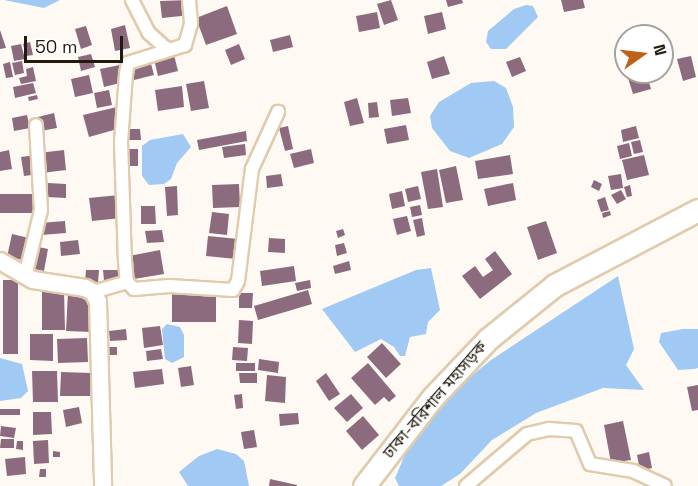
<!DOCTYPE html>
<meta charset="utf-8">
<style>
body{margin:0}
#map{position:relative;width:698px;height:486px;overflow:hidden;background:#fefaf3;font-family:"Space Grotesk","Noto Sans Bengali",sans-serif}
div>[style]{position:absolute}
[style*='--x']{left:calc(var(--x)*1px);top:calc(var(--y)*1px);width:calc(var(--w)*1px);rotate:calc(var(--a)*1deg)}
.water>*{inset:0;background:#a0c9f4}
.building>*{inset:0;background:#8b6b7d}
.roads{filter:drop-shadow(2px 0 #e0cbac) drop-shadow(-2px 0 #e0cbac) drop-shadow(0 2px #e0cbac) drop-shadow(0 -2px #e0cbac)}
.street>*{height:12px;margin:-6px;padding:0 6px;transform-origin:6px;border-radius:6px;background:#fff}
.secondary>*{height:16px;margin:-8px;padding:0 8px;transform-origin:8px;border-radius:8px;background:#fff}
.highway>*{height:21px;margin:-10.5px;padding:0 10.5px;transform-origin:10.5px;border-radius:10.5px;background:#fff}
span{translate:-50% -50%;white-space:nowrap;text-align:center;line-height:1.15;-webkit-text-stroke:4.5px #fff;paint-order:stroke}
.street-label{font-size:16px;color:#211a0e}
.north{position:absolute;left:614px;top:24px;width:60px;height:60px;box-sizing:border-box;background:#fff;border:2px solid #a6a39f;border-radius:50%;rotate:76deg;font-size:16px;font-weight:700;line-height:24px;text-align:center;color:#211a0e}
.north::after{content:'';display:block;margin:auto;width:21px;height:27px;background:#c0611a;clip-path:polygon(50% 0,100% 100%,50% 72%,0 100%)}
.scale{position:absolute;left:24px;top:36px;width:99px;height:27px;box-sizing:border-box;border:3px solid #211a0e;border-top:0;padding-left:8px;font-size:18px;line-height:21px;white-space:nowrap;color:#211a0e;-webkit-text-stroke:4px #fff;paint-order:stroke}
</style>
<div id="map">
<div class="water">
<div style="clip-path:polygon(4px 0,60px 0,44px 8px)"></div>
<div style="clip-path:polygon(526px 5px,533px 6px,538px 17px,506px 49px,491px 49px,486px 42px,488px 31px,514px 9px)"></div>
<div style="clip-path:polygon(494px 81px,506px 88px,513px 107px,514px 127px,502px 144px,469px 158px,450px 151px,432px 128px,430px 116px,439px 102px,471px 83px)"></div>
<div style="clip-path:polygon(183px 134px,191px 147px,177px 163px,171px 179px,164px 184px,149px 185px,142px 176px,142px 146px,150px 140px)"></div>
<div style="clip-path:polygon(431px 268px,440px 310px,428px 322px,426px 334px,410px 337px,405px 356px,400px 356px,394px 347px,381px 339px,355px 352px,322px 309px,416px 270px)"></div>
<div style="clip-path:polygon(618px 276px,634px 349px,626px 365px,644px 390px,603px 388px,536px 413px,492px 440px,460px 474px,441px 486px,399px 486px,395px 478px,413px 436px,459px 386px,491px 360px)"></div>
<div style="clip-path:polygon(167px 324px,180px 327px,184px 335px,184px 357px,172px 363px,165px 359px,164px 350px,162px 329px)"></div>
<div style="clip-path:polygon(683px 329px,698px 329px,698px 368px,694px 369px,678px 370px,659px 342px,661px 333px)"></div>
<div style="clip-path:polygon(0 358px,22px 364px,28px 391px,21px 398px,0 401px)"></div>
<div style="clip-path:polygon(217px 449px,236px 454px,244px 461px,249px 486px,188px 486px,179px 472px,199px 456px)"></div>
</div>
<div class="building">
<div style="clip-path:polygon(190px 0,191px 15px,162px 18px,160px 1px)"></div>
<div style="clip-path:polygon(391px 0,398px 20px,384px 25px,377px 4px)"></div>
<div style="clip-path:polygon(446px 0,462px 0,463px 3px,448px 7px)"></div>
<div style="clip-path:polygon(561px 0,583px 0,585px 8px,564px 12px)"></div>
<div style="clip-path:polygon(227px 6px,237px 34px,206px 45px,196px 18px)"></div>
<div style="clip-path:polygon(377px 12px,380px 28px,359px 32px,356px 16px)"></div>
<div style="clip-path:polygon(442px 12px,446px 29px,428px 34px,424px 16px)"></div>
<div style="clip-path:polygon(125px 25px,130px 48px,115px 51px,111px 29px)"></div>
<div style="clip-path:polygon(86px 26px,92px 45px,81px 49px,75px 29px)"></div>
<div style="clip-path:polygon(0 30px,6px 48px,0 49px)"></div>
<div style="clip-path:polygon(290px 35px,293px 47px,273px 52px,270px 40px)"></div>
<div style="clip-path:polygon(30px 42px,33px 55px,26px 56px,23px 44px)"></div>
<div style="clip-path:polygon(21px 44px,25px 59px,14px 61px,11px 46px)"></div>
<div style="clip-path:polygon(239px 44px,245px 59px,231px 65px,225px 50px)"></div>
<div style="clip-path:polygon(91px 54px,95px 67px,81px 71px,78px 57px)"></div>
<div style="clip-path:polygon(174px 55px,178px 71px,158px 76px,154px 59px)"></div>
<div style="clip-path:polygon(444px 56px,450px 74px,432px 79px,427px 62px)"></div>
<div style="clip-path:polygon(691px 56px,696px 77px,683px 81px,677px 59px)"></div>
<div style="clip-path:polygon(520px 57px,526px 71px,512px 77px,506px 62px)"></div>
<div style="clip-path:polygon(150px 60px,154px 75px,134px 80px,130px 65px)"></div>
<div style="clip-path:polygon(22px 61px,24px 73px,15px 75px,12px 63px)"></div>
<div style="clip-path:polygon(10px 62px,13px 77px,6px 78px,3px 64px)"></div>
<div style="clip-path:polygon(120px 65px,124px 82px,104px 87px,100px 69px)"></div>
<div style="clip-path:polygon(33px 67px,36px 81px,21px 84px,19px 78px,27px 76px,26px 69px)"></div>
<div style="clip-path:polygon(646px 73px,651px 89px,633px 94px,628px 78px)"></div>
<div style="clip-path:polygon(89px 75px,93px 93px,75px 97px,71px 79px)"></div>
<div style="clip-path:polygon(204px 81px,209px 108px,191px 111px,186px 84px)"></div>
<div style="clip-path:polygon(33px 83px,36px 93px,15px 98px,13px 87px)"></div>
<div style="clip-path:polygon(182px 86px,184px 107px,158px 111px,155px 90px)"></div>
<div style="clip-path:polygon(109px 90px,112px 105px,97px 108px,94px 93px)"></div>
<div style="clip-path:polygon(37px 95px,38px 99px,29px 101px,28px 97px)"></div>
<div style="clip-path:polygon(357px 98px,364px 123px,350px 126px,344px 102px)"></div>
<div style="clip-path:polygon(408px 98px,411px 113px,392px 116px,390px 100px)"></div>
<div style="clip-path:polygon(377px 102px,379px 117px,369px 118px,368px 103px)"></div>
<div style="clip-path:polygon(117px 107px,121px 128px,89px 137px,83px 115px)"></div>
<div style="clip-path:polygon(54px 113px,57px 128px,41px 131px,38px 117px)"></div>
<div style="clip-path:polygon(27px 115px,30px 128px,14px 131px,12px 118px)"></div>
<div style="clip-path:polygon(406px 125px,409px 140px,387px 144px,384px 129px)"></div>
<div style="clip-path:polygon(288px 126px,293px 149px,285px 151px,279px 128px)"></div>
<div style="clip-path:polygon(636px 126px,639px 138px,623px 142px,621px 130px)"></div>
<div style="clip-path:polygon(127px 129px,140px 129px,141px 140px,127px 140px)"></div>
<div style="clip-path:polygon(246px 131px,247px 141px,199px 150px,197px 140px)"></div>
<div style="clip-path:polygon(640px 140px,643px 152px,634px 154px,631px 142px)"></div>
<div style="clip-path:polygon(629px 143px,632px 156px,620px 159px,617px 146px)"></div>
<div style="clip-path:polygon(245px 144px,246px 155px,224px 158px,222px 147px)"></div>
<div style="clip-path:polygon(126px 149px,138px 149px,138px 166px,126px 166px)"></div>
<div style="clip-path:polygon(311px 149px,314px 163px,294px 168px,290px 154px)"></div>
<div style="clip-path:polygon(9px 150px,12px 169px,0 171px,0 152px)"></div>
<div style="clip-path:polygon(64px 150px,66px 170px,42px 173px,39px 153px)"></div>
<div style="clip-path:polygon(36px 155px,39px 174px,24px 176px,21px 157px)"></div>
<div style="clip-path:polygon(510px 155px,513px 174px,478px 179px,475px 161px)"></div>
<div style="clip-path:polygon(644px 155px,649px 175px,627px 180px,622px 160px)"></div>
<div style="clip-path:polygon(456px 166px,463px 200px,446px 203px,439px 170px)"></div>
<div style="clip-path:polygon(437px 169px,443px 207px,428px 209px,421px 172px)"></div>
<div style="clip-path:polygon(281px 174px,283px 186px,267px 188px,266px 176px)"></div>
<div style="clip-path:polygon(621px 174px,623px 188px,611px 190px,608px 176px)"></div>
<div style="clip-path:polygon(594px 180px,602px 184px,599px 191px,591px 187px)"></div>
<div style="clip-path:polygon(48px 183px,66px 184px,66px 198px,47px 197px)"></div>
<div style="clip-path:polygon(513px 183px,516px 200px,488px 206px,484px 189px)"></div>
<div style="clip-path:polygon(239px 184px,240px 207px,213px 208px,212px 185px)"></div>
<div style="clip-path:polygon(630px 185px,632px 196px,627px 197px,624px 187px)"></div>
<div style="clip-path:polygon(177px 186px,178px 215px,167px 216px,165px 187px)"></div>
<div style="clip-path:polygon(418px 186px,421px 199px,408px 202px,405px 189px)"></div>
<div style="clip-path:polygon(621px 190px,626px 199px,617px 204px,611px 195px)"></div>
<div style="clip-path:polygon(402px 191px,405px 206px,392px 209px,389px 194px)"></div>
<div style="clip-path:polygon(0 194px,38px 194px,38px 213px,0 213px)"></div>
<div style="clip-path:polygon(119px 195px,121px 218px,92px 221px,89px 198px)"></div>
<div style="clip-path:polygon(605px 197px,609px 210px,601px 212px,597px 200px)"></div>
<div style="clip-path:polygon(420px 205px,422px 215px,412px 217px,410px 207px)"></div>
<div style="clip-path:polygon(141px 206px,155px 206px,156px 224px,141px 224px)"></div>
<div style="clip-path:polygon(610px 211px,611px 215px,603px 218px,602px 213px)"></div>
<div style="clip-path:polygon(212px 212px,229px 214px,227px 235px,209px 233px)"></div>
<div style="clip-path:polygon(407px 216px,411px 231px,397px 235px,393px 219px)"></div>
<div style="clip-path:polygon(422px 218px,425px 235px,417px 237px,413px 220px)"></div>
<div style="clip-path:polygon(65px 221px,66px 233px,41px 235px,40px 223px)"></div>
<div style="clip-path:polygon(546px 221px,557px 253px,538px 260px,527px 227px)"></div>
<div style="clip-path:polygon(343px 229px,345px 235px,338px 238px,336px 231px)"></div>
<div style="clip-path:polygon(162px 230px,164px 242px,147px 243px,145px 231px)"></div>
<div style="clip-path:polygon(12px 234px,29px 238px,24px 260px,7px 257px)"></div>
<div style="clip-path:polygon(208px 236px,238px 239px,236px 259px,206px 256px)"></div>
<div style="clip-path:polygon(269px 238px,285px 239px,285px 253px,268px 252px)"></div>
<div style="clip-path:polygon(78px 240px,80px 254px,61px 256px,60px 242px)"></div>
<div style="clip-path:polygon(344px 243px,347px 253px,337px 256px,335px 245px)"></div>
<div style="clip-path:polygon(34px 246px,48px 249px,44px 271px,30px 268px)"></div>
<div style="clip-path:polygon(160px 250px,164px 274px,134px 279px,129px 256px)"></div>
<div style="clip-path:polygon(495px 251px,512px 274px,480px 299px,462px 276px,475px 266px,483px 277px,493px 270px,485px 259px)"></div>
<div style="clip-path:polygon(349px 261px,351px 270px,335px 274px,333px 266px)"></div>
<div style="clip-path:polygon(294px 266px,296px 281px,262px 286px,260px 271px)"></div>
<div style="clip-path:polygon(86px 270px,99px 270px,98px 283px,85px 282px)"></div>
<div style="clip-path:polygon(103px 270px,121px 270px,121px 280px,104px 280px)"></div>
<div style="clip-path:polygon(3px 280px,18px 280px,18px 354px,3px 354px)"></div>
<div style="clip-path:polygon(310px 280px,311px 288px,297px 291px,295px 283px)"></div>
<div style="clip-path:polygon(308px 290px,312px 304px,258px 320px,254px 306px)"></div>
<div style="clip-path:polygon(64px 291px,65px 330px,42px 330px,42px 292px)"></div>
<div style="clip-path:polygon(68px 292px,87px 298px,92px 332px,66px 331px)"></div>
<div style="clip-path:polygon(239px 293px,253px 293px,252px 308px,239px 308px)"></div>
<div style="clip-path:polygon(172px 294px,216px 294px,216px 322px,172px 322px)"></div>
<div style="clip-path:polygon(239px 320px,253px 321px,252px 344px,238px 343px)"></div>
<div style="clip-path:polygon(160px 326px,163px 345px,144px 348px,142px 328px)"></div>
<div style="clip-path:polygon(126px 329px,127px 340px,110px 341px,109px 331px)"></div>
<div style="clip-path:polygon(30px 334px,53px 334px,53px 361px,30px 360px)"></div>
<div style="clip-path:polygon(87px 338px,88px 362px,58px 363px,57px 339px)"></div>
<div style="clip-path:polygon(382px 343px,401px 364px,386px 378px,367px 357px)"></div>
<div style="clip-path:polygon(106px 347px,117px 347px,117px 355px,106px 355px)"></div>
<div style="clip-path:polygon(233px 347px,248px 348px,247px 361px,232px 360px)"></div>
<div style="clip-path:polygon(161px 349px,163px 359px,147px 361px,146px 351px)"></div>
<div style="clip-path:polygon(259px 359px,279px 362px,278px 373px,258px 370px)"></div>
<div style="clip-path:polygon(236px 363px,255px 363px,255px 371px,236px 371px)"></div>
<div style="clip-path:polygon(368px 363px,396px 396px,389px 402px,384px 397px,375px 405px,351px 378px)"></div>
<div style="clip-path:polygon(191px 366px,194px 385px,181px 387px,178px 368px)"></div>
<div style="clip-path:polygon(162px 369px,164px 384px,135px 388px,133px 372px)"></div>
<div style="clip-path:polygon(32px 371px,57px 371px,58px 402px,33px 402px)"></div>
<div style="clip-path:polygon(61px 372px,91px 373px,90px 396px,60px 396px)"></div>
<div style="clip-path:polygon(239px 373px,257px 373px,257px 383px,240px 383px)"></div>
<div style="clip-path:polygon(326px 373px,340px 394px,329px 401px,316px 381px)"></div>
<div style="clip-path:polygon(267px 375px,286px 377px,285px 403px,265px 401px)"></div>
<div style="clip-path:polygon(698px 385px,698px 410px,692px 411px,687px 387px)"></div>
<div style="clip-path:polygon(242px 394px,243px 408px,236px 409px,234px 395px)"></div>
<div style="clip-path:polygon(351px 394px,363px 408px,347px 422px,334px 408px)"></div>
<div style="clip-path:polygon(79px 407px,82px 423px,66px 427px,63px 410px)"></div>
<div style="clip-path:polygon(0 409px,20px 409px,20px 415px,0 415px)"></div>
<div style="clip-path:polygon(33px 412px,51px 412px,52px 434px,33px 435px)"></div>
<div style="clip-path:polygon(298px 413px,299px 424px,280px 426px,279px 414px)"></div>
<div style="clip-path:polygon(363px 416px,379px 435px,362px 450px,346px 431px)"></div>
<div style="clip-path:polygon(623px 421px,631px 460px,611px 463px,604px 425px)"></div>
<div style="clip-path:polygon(1px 426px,16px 428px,14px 438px,0 436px)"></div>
<div style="clip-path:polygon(254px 430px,257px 447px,244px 449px,241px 432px)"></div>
<div style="clip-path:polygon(1px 439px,14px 439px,14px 448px,0 448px)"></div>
<div style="clip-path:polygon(48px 440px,49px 463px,34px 464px,33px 441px)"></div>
<div style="clip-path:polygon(17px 441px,23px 441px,23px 450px,16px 449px)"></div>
<div style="clip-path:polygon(53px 451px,60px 452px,60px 457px,53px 457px)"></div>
<div style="clip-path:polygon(649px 452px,652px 468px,640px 471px,637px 455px)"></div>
<div style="clip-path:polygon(25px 457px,26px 474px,7px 476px,5px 459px)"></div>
<div style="clip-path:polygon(40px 469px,46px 469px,46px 477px,39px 477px)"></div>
<div style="clip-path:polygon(270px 479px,297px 485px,297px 486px,269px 486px)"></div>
</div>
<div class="roads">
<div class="street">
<div style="--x:132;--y:0;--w:37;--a:63"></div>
<div style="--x:149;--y:33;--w:25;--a:42"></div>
<div style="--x:189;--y:0;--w:24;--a:85"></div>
<div style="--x:191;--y:24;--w:22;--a:106"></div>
<div style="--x:185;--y:45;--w:60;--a:162.5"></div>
<div style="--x:128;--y:63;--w:11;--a:100"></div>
<div style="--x:126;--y:74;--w:68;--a:94.2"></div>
<div style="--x:121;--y:142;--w:119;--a:88.1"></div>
<div style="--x:125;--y:261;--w:21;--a:85"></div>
<div style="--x:127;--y:282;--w:10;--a:45"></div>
<div style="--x:134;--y:289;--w:35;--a:-5"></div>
<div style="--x:169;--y:286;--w:64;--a:3.6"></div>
<div style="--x:233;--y:290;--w:10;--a:-61"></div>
<div style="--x:238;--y:281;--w:113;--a:-82.9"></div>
<div style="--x:252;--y:169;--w:63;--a:-65.5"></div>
<div style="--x:25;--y:277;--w:69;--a:-76.6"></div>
<div style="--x:41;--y:210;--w:85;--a:-93.4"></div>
<div style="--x:93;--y:292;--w:35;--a:-16"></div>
<div style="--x:466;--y:486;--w:80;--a:-40.4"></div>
<div style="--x:527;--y:434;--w:23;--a:-13"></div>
<div style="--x:549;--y:429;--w:27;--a:4"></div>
<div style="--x:576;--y:431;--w:36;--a:67"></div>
<div style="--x:590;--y:464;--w:44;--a:9.2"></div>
<div style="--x:633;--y:471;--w:35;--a:25"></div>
</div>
<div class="secondary">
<div style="--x:0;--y:261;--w:38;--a:30"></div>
<div style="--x:33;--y:280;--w:53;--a:8.7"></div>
<div style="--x:85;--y:288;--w:9;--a:27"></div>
<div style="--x:93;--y:292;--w:11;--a:63"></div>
<div style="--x:98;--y:302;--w:184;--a:88.4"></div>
</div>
<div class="highway">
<div style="--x:364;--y:486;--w:111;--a:-52.3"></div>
<div style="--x:432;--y:398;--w:81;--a:-46.5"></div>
<div style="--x:488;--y:339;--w:86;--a:-38.9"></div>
<div style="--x:555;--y:285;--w:161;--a:-27.7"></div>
</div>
</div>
<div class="street-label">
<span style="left:435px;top:400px;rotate:-49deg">ঢাকা-বরিশাল মহাসড়ক</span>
</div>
<div class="north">N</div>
<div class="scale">50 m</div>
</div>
